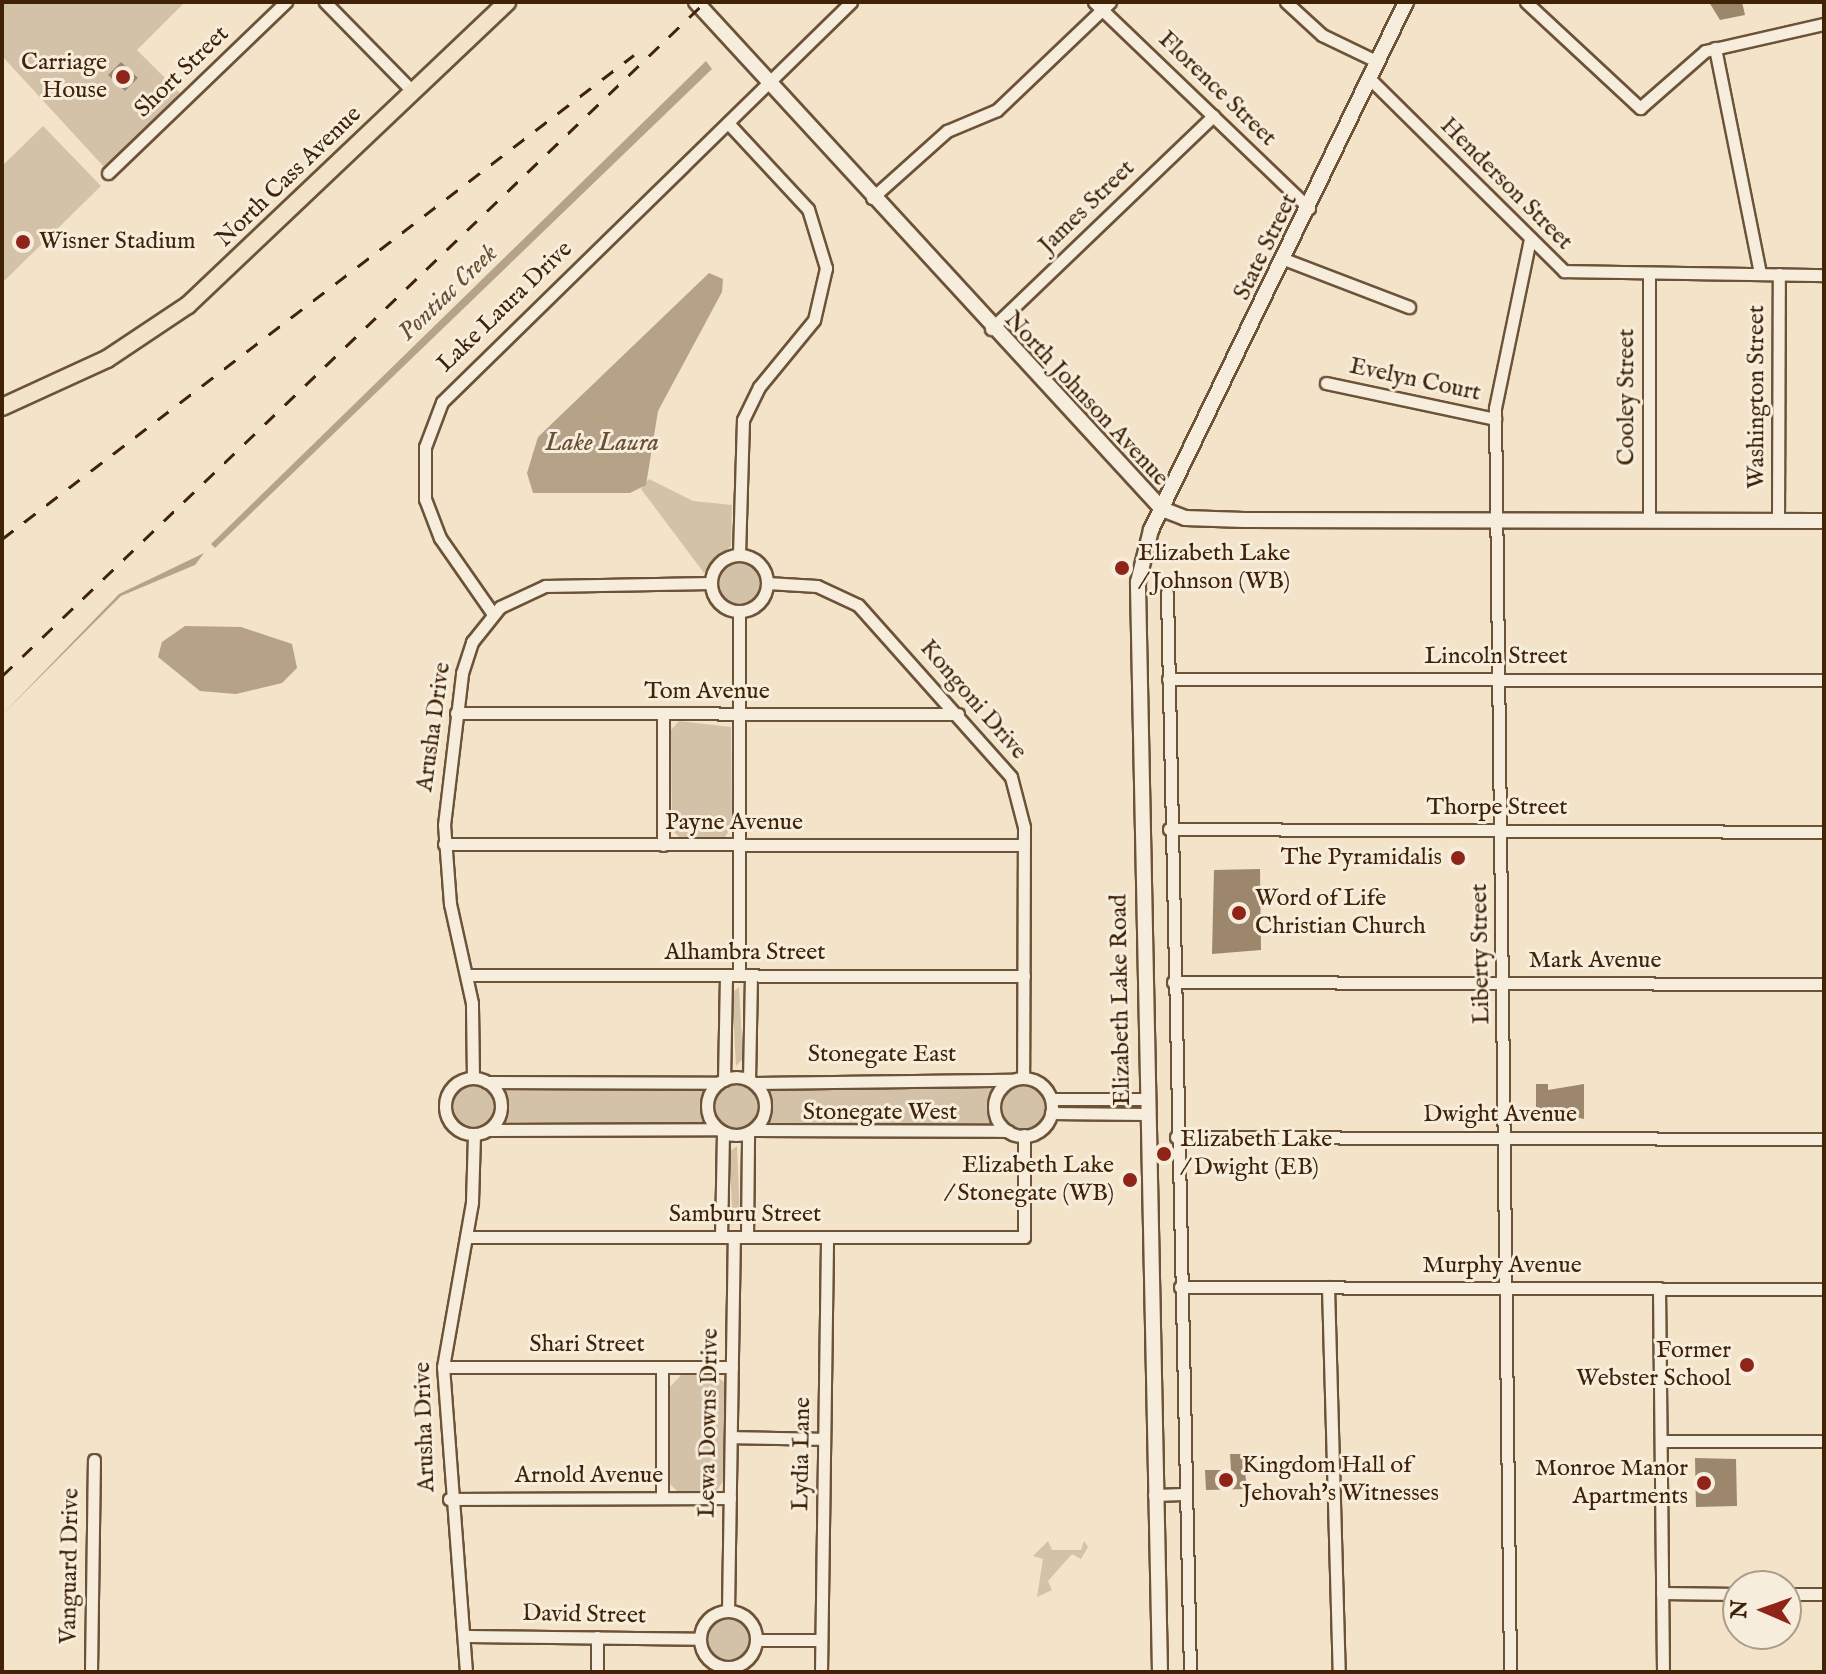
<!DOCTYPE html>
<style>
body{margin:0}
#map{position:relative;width:1826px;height:1674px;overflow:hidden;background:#f2e3c9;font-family:"IM FELL English",serif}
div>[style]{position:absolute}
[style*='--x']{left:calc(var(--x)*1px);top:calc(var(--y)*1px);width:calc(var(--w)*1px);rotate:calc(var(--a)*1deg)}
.green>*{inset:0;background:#d4c2a8}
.round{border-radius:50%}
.water>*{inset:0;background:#b5a287}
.building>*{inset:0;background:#9d876c}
.roads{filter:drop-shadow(2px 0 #6c5338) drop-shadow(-2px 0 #6c5338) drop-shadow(0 2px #6c5338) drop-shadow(0 -2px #6c5338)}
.minor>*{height:11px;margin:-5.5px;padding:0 5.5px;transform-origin:5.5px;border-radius:5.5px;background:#f7eddc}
.minor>.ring{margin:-5.5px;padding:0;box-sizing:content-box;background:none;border:11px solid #f7eddc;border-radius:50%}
.tertiary>*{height:14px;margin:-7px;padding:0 7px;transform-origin:7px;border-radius:7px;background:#f7eddc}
.secondary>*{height:14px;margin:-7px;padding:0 7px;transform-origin:7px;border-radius:7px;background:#f7eddc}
.primary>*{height:16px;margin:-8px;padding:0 8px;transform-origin:8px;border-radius:8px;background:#f2e3c9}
.rail>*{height:3px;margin-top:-1.5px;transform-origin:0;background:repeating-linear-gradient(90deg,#402307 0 14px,transparent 0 28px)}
.dots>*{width:22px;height:22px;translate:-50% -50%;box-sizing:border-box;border:4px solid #f7eddc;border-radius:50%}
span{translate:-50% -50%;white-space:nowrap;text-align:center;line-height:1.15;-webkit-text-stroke:6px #f7eddc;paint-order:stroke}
.poi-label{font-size:24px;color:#402307}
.right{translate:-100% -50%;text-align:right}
.left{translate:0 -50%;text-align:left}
.street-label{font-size:24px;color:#402307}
.water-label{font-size:26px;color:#694f34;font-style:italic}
.frame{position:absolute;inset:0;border:4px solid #402307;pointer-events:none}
.north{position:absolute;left:1722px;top:1570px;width:80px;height:80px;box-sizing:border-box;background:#f7eddc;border:2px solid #ae9c87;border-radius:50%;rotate:272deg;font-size:22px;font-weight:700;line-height:32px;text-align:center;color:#402307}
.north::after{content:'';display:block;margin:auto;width:28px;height:36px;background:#8f2418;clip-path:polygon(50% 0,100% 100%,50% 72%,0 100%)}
</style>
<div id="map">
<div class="green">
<div style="clip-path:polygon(2px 2px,185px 2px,137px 50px,181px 94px,104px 167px,2px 56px)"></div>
<div style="clip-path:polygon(43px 126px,101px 186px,2px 283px,2px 166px)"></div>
<div style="clip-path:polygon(649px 479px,693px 501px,732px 505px,731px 546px,704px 573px,641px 489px)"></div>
<div class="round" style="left:717px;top:561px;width:44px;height:44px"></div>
<div style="clip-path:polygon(679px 721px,731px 727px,732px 826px,725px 837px,680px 838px,672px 830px,671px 730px)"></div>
<div style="clip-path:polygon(739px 987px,743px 1059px,736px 1066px,732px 993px)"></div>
<div class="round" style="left:451px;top:1084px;width:44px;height:44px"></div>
<div class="round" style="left:1002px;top:1085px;width:44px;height:44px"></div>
<div class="round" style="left:714px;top:1085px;width:44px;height:44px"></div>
<div style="clip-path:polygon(503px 1086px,706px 1088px,707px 1126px,503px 1125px)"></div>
<div style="clip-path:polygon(994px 1087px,994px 1126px,766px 1127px,767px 1088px)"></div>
<div style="clip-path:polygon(737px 1146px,740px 1219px,733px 1225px,729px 1152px)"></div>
<div style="clip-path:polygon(682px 1374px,715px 1375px,724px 1382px,724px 1481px,716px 1491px,678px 1492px,670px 1484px,669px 1388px)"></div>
<div style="clip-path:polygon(1048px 1541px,1052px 1550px,1081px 1550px,1084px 1541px,1088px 1547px,1081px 1559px,1072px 1554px,1048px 1581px,1052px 1590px,1037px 1597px,1043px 1559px,1033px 1556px)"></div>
<div class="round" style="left:706px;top:1617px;width:44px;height:44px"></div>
</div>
<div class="water">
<div style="clip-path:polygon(706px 61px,712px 69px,215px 548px,211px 544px)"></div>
<div style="clip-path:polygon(709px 273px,723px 279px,722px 292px,658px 411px,646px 485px,630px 493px,533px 493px,527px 473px,538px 437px)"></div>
<div style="clip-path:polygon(204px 553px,195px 565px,121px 596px,2px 715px,119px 594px)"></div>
<div style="clip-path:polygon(185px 626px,241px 627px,292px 644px,297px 668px,282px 683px,236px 694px,200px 691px,158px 657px,162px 642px)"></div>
</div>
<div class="building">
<div style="clip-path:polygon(1709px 2px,1742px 2px,1745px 15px,1720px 20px)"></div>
<div style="clip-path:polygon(121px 62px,138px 78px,125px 91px,108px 75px)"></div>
<div style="clip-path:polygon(1260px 869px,1261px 950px,1212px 954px,1214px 870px)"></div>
<div style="clip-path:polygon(1536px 1084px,1548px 1084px,1548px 1090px,1584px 1084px,1584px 1119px,1548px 1112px,1548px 1120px,1536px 1120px)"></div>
<div style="clip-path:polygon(1230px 1454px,1243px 1454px,1247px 1489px,1206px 1490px,1205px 1470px,1231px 1470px)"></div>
<div style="clip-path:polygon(1695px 1458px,1736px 1459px,1737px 1506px,1696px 1507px)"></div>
</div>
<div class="roads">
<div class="minor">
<div style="--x:325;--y:2;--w:126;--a:45.6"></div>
<div style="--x:1094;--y:2;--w:298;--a:43.8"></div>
<div style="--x:1286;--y:2;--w:49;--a:42.5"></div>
<div style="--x:1322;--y:35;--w:62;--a:25.7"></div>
<div style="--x:1526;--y:2;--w:156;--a:42.9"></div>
<div style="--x:1640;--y:108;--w:86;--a:-41.2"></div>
<div style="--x:1705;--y:51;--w:122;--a:-12.8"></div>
<div style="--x:1715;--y:48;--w:230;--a:78.7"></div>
<div style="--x:1370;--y:79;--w:273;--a:44.7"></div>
<div style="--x:1564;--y:271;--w:260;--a:0.9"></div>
<div style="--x:728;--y:123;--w:117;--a:47.1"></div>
<div style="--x:808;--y:209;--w:62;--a:73"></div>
<div style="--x:826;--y:268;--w:53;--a:103"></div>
<div style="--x:814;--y:320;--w:87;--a:129.4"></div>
<div style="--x:759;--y:387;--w:37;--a:116"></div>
<div style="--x:743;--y:420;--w:135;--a:91.7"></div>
<div style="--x:108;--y:173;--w:247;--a:-43.9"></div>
<div style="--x:872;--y:198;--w:101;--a:-41.8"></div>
<div style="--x:947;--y:131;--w:54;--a:-22.8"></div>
<div style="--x:997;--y:110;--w:156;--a:-43.7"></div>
<div style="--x:1284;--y:259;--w:134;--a:21"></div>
<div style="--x:991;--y:329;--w:308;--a:-43.8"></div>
<div style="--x:1326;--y:383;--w:173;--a:12"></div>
<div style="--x:1649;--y:521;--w:248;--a:-90"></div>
<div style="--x:1778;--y:521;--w:247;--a:-89.8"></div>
<div class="ring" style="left:711px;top:555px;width:45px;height:45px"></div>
<div style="--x:767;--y:583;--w:50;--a:3.4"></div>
<div style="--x:817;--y:586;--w:45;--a:24.9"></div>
<div style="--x:858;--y:605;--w:230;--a:48.3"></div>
<div style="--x:1011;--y:777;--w:52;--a:75.4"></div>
<div style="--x:1024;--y:827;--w:251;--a:90.2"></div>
<div style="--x:1167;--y:593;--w:1079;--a:88.78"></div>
<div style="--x:493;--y:614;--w:93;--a:-124.9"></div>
<div style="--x:440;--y:538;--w:42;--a:-111"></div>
<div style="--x:425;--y:499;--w:52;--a:-90"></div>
<div style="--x:425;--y:447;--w:48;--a:-69.3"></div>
<div style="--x:442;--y:402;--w:572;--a:-44.36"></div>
<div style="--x:1168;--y:679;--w:656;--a:0.09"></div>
<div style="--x:456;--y:713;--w:502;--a:0.11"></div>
<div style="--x:663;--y:714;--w:131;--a:90"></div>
<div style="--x:1169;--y:829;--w:655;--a:0.26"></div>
<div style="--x:444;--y:844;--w:580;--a:0.1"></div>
<div style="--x:467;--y:975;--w:557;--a:0.1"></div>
<div style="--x:739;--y:975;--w:363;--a:-90"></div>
<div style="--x:1173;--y:982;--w:651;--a:0.18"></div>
<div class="ring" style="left:707px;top:1077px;width:47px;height:47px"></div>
<div class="ring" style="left:445px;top:1078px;width:45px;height:45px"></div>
<div style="--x:473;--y:1078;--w:75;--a:-90.8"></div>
<div style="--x:472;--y:1003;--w:101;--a:-102.5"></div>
<div style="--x:450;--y:904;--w:79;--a:-94.3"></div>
<div style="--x:444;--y:825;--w:153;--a:-83.2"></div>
<div style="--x:462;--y:673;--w:33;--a:-72"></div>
<div style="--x:472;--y:642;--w:45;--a:-51.3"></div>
<div style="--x:500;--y:607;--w:50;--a:-25"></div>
<div style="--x:545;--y:586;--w:166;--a:-1"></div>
<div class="ring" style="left:994px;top:1078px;width:47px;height:47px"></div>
<div style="--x:724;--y:1080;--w:105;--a:-88.9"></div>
<div style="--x:749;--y:1080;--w:105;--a:-88.9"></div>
<div style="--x:487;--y:1082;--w:232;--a:0.2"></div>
<div style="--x:754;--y:1083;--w:258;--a:-0.7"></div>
<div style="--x:1051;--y:1099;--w:94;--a:0"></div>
<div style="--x:1051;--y:1113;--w:95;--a:0.6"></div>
<div style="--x:488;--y:1130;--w:230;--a:-0.2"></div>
<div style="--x:753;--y:1130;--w:255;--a:0.2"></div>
<div style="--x:1176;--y:1137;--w:648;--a:0.18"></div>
<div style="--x:466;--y:1237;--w:558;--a:0"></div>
<div style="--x:1024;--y:1237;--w:102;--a:-90"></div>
<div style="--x:721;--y:1237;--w:105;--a:-88.9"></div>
<div style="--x:747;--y:1237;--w:104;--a:-89.4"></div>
<div style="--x:1180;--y:1287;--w:644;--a:0.18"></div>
<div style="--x:1328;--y:1287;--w:385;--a:88.4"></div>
<div style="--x:1659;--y:1288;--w:384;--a:89.4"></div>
<div style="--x:443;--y:1367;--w:289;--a:0"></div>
<div style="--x:731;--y:1437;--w:93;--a:1.2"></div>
<div style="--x:1661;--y:1441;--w:163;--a:0"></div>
<div style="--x:1154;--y:1495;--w:30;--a:-2"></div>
<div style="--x:662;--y:1498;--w:131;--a:-90"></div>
<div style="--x:449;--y:1499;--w:281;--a:-0.2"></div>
<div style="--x:1662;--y:1593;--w:76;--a:0.8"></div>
<div style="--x:1786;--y:1594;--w:38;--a:0"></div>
<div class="ring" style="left:700px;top:1611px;width:45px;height:45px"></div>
<div style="--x:728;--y:1611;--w:374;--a:-89.1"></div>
<div style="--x:467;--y:1636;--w:233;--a:0.7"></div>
<div style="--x:757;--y:1640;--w:64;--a:0"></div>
<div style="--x:91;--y:1672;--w:212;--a:-89.2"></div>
<div style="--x:466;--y:1672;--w:306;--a:-94.3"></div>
<div style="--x:443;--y:1367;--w:168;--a:-80"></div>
<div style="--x:472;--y:1202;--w:67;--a:-88.3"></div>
<div style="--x:597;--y:1672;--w:35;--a:-90"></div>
<div style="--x:821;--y:1672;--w:435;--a:-89.2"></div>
<div style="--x:1510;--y:1672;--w:1264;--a:-90.68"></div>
<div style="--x:1495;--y:408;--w:173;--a:-78.3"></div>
</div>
<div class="tertiary">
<div style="--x:696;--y:2;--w:689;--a:47.41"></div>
<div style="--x:1162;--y:509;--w:25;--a:21"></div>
<div style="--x:1185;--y:518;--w:59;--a:1.9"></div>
<div style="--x:1244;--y:520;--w:580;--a:0.1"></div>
</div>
<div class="secondary">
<div style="--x:1160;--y:1672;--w:1090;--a:-91.16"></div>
<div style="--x:1138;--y:582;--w:54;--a:-76"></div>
<div style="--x:1151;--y:530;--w:586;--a:-64.22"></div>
</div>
<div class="primary">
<div style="--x:2;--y:407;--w:115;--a:-24.6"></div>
<div style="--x:107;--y:359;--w:97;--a:-33.7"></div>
<div style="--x:188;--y:305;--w:440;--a:-43.5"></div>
</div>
</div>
<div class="rail">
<div style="--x:2;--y:539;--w:796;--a:-37.45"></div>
<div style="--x:2;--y:676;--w:974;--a:-43.79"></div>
</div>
<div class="dots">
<div style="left:123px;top:77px;background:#8f2418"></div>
<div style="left:23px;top:242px;background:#8f2418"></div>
<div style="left:1122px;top:568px;background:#8f2418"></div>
<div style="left:1458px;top:858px;background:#8f2418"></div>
<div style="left:1239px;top:913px;background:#8f2418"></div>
<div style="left:1164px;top:1154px;background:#8f2418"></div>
<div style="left:1130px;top:1180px;background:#8f2418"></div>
<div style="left:1747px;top:1365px;background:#8f2418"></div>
<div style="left:1226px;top:1480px;background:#8f2418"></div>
<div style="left:1704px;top:1483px;background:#8f2418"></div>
</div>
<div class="poi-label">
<span class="right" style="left:107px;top:77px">Carriage<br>House</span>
<span class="left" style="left:39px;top:242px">Wisner Stadium</span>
<span class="left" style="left:1138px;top:568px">Elizabeth Lake<br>/ Johnson (WB)</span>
<span class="right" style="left:1442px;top:858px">The Pyramidalis</span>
<span class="left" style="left:1255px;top:913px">Word of Life<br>Christian Church</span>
<span class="left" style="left:1180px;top:1154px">Elizabeth Lake<br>/ Dwight (EB)</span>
<span class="right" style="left:1114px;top:1180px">Elizabeth Lake<br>/ Stonegate (WB)</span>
<span class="right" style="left:1731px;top:1365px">Former<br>Webster School</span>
<span class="left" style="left:1242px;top:1480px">Kingdom Hall of<br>Jehovah's Witnesses</span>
<span class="right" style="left:1688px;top:1483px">Monroe Manor<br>Apartments</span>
</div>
<div class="street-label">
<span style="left:182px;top:72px;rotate:-44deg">Short Street</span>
<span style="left:1217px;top:89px;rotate:44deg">Florence Street</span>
<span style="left:289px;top:177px;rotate:-44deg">North Cass Avenue</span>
<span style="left:1506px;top:184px;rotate:45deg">Henderson Street</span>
<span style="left:1087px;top:207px;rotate:-44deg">James Street</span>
<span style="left:1266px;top:247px;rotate:-64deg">State Street</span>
<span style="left:505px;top:307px;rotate:-44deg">Lake Laura Drive</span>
<span style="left:1415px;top:380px;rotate:12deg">Evelyn Court</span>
<span style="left:1627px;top:397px;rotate:-90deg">Cooley Street</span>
<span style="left:1757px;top:397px;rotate:-90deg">Washington Street</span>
<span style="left:1086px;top:399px;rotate:47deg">North Johnson Avenue</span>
<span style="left:1496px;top:657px">Lincoln Street</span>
<span style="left:707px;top:692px">Tom Avenue</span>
<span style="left:973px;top:700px;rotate:49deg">Kongoni Drive</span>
<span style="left:434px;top:727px;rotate:-82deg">Arusha Drive</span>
<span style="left:1497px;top:808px">Thorpe Street</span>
<span style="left:734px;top:823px">Payne Avenue</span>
<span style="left:745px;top:953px">Alhambra Street</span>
<span style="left:1481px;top:954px;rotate:-91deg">Liberty Street</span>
<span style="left:1595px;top:961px">Mark Avenue</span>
<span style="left:1121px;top:1000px;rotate:-91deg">Elizabeth Lake Road</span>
<span style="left:882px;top:1055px">Stonegate East</span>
<span style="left:880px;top:1113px">Stonegate West</span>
<span style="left:1500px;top:1115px">Dwight Avenue</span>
<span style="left:745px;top:1215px">Samburu Street</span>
<span style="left:1502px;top:1266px">Murphy Avenue</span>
<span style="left:587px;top:1345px">Shari Street</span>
<span style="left:709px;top:1423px;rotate:-89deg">Lewa Downs Drive</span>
<span style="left:425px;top:1427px;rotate:-92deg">Arusha Drive</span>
<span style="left:802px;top:1454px;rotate:-89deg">Lydia Lane</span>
<span style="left:589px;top:1476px">Arnold Avenue</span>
<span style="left:70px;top:1566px;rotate:-89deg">Vanguard Drive</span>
<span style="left:584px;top:1615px;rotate:1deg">David Street</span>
</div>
<div class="water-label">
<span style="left:448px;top:293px;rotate:-44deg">Pontiac Creek</span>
<span style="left:602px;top:443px">Lake Laura</span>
</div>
<div class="frame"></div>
<div class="north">N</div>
</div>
